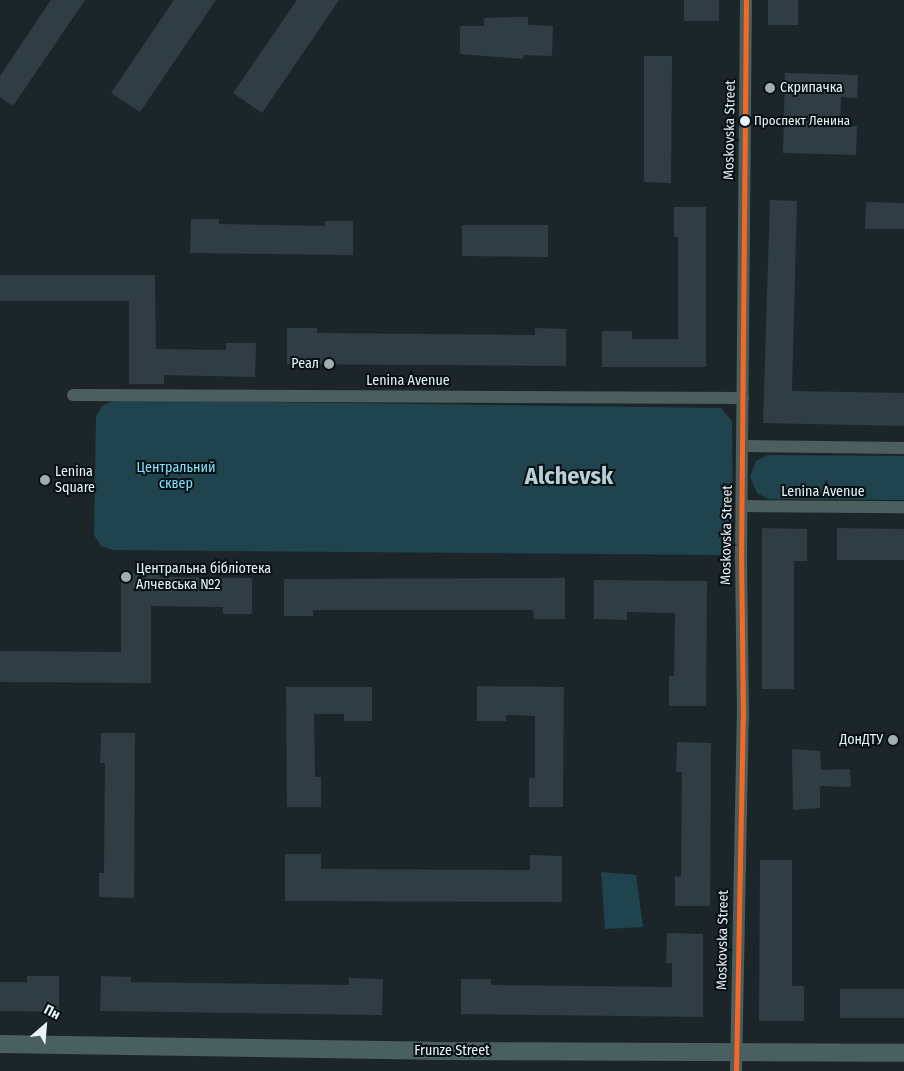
<!DOCTYPE html>
<meta charset="utf-8">
<style>
body{margin:0}
#map{position:relative;width:904px;height:1071px;overflow:hidden;background:#1c262a;font-family:"Fira Sans Condensed",sans-serif}
div>[style]{position:absolute}
[style*='--x']{left:calc(var(--x)*1px);top:calc(var(--y)*1px);width:calc(var(--w)*1px);rotate:calc(var(--a)*1deg)}
.green>*{inset:0;background:#1f444e}
.building>*{inset:0;background:#303d45}
.street>*{height:12px;margin:-6px;padding:0 6px;transform-origin:6px;border-radius:6px;background:#4c5e5e}
.secondary>*{height:18px;margin:-9px;padding:0 9px;transform-origin:9px;border-radius:9px;background:#4a5f60}
.bus-1>*{height:5px;margin:-2.5px;padding:0 2.5px;transform-origin:2.5px;border-radius:2.5px;background:#f36827}
.dots>*{width:14px;height:14px;translate:-50% -50%;box-sizing:border-box;border:2px solid #091114;border-radius:50%}
span{translate:-50% -50%;white-space:nowrap;text-align:center;line-height:1.15;-webkit-text-stroke:4px #091114;paint-order:stroke}
.bus-label{font-size:13px;color:#e8f5f9}
.left{translate:0 -50%;text-align:left}
.poi-label{font-size:14px;color:#e8f5f9}
.right{translate:-100% -50%;text-align:right}
.street-label{font-size:14px;color:#e8f5f9}
.park-label{font-size:14px;color:#7fe3ff}
.town-label{font-size:24px;color:#b7d0d8;font-weight:700}
.north{position:absolute;left:20px;top:1001px;width:50px;height:50px;-webkit-text-stroke:4px #091114;paint-order:stroke;rotate:27deg;font-size:14px;font-weight:700;line-height:20px;text-align:center;color:#e8f5f9}
.north::after{content:'';display:block;margin:auto;width:18px;height:22px;background:#e8f5f9;clip-path:polygon(50% 0,100% 100%,50% 72%,0 100%)}
</style>
<div id="map">
<div class="green">
<div style="clip-path:polygon(115px 400px,721px 408px,732px 421px,733px 546px,723px 555px,113px 550px,101px 546px,94px 535px,96px 416px,102px 406px)"></div>
<div style="clip-path:polygon(767px 455px,904px 456px,904px 500px,768px 499px,757px 493px,750px 477px,756px 461px)"></div>
<div style="clip-path:polygon(601px 872px,636px 875px,643px 927px,605px 929px)"></div>
</div>
<div class="building">
<div style="clip-path:polygon(51px 0,85px 0,13px 106px,0 97px,0 76px)"></div>
<div style="clip-path:polygon(174px 0,216px 0,140px 112px,111px 93px)"></div>
<div style="clip-path:polygon(297px 0,339px 0,262px 113px,233px 93px)"></div>
<div style="clip-path:polygon(684px 0,719px 0,719px 21px,684px 21px)"></div>
<div style="clip-path:polygon(768px 0,798px 0,798px 25px,768px 25px)"></div>
<div style="clip-path:polygon(516px 17px,528px 17px,528px 25px,553px 26px,552px 56px,523px 55px,523px 59px,460px 54px,460px 26px,484px 26px,484px 18px)"></div>
<div style="clip-path:polygon(644px 56px,672px 56px,671px 183px,644px 182px)"></div>
<div style="clip-path:polygon(785px 73px,858px 75px,857px 98px,841px 97px,840px 126px,857px 126px,856px 155px,783px 153px)"></div>
<div style="clip-path:polygon(770px 200px,797px 201px,792px 391px,904px 393px,904px 426px,763px 423px)"></div>
<div style="clip-path:polygon(866px 202px,904px 203px,904px 229px,865px 229px)"></div>
<div style="clip-path:polygon(674px 207px,706px 207px,706px 367px,602px 367px,602px 331px,632px 331px,632px 339px,678px 339px,678px 237px,674px 237px)"></div>
<div style="clip-path:polygon(191px 219px,219px 219px,219px 224px,325px 226px,325px 221px,353px 221px,353px 255px,190px 253px)"></div>
<div style="clip-path:polygon(462px 225px,548px 225px,548px 257px,462px 256px)"></div>
<div style="clip-path:polygon(0 275px,155px 275px,156px 349px,226px 350px,226px 343px,256px 343px,255px 377px,164px 375px,164px 384px,129px 384px,129px 301px,0 301px)"></div>
<div style="clip-path:polygon(287px 328px,317px 328px,317px 333px,535px 335px,535px 328px,566px 329px,566px 366px,287px 364px)"></div>
<div style="clip-path:polygon(762px 528px,807px 529px,807px 561px,794px 561px,794px 689px,762px 689px)"></div>
<div style="clip-path:polygon(837px 528px,904px 529px,904px 560px,837px 560px)"></div>
<div style="clip-path:polygon(121px 573px,160px 573px,160px 577px,252px 578px,252px 614px,223px 614px,223px 607px,151px 606px,151px 683px,0 682px,0 651px,121px 652px)"></div>
<div style="clip-path:polygon(565px 578px,565px 619px,534px 619px,533px 610px,313px 610px,313px 616px,284px 616px,284px 579px)"></div>
<div style="clip-path:polygon(594px 580px,707px 581px,706px 706px,669px 706px,669px 676px,674px 676px,675px 613px,627px 612px,627px 620px,594px 619px)"></div>
<div style="clip-path:polygon(477px 686px,564px 687px,563px 807px,529px 807px,529px 778px,535px 778px,535px 716px,506px 715px,506px 721px,477px 721px)"></div>
<div style="clip-path:polygon(286px 687px,372px 687px,372px 721px,344px 721px,344px 714px,314px 714px,315px 777px,321px 777px,321px 807px,287px 807px)"></div>
<div style="clip-path:polygon(101px 733px,135px 733px,134px 898px,99px 897px,99px 873px,104px 873px,105px 763px,100px 763px)"></div>
<div style="clip-path:polygon(677px 742px,711px 743px,710px 906px,675px 906px,675px 876px,681px 877px,682px 772px,676px 772px)"></div>
<div style="clip-path:polygon(792px 749px,820px 751px,821px 770px,850px 769px,851px 787px,820px 786px,820px 808px,793px 810px)"></div>
<div style="clip-path:polygon(285px 854px,321px 854px,321px 869px,530px 870px,530px 855px,562px 856px,562px 902px,285px 901px)"></div>
<div style="clip-path:polygon(760px 860px,792px 860px,792px 986px,804px 986px,804px 1021px,759px 1021px)"></div>
<div style="clip-path:polygon(667px 933px,703px 934px,703px 1017px,461px 1014px,461px 979px,491px 979px,491px 985px,672px 987px,672px 963px,666px 963px)"></div>
<div style="clip-path:polygon(27px 976px,59px 976px,59px 1012px,0 1011px,0 982px,27px 982px)"></div>
<div style="clip-path:polygon(101px 976px,131px 977px,131px 982px,349px 985px,349px 978px,383px 979px,382px 1015px,100px 1011px)"></div>
<div style="clip-path:polygon(840px 989px,904px 989px,904px 1018px,840px 1018px)"></div>
</div>
<div class="street">
<div style="--x:73;--y:395;--w:670;--a:0.26"></div>
<div style="--x:743;--y:446;--w:161;--a:0.7"></div>
<div style="--x:742;--y:506;--w:162;--a:0.4"></div>
<div style="--x:736;--y:1071;--w:353;--a:-88.9"></div>
<div style="--x:743;--y:718;--w:158;--a:-90.7"></div>
<div style="--x:741;--y:560;--w:560;--a:-89.49"></div>
</div>
<div class="secondary">
<div style="--x:0;--y:1044;--w:432;--a:0.9"></div>
<div style="--x:432;--y:1051;--w:472;--a:0.2"></div>
</div>
<div class="bus-1">
<div style="--x:736;--y:1071;--w:353;--a:-88.9"></div>
<div style="--x:743;--y:718;--w:158;--a:-90.7"></div>
<div style="--x:741;--y:560;--w:560;--a:-89.49"></div>
</div>
<div class="dots">
<div style="left:770px;top:88px;background:#a1adb1"></div>
<div style="left:745px;top:121px;background:#e8f5f9"></div>
<div style="left:329px;top:364px;background:#a1adb1"></div>
<div style="left:45px;top:480px;background:#a1adb1"></div>
<div style="left:126px;top:577px;background:#a1adb1"></div>
<div style="left:893px;top:740px;background:#a1adb1"></div>
</div>
<div class="bus-label">
<span class="left" style="left:754px;top:121px">Проспект Ленина</span>
</div>
<div class="poi-label">
<span class="left" style="left:780px;top:88px">Скрипачка</span>
<span class="right" style="left:319px;top:364px">Реал</span>
<span class="left" style="left:55px;top:480px">Lenina<br>Square</span>
<span class="left" style="left:136px;top:577px">Центральна бібліотека<br>Алчевська №2</span>
<span class="right" style="left:883px;top:740px">ДонДТУ</span>
</div>
<div class="street-label">
<span style="left:730px;top:130px;rotate:-89deg">Moskovska Street</span>
<span style="left:408px;top:381px">Lenina Avenue</span>
<span style="left:823px;top:492px">Lenina Avenue</span>
<span style="left:727px;top:535px;rotate:-89deg">Moskovska Street</span>
<span style="left:723px;top:940px;rotate:-89deg">Moskovska Street</span>
<span style="left:452px;top:1051px">Frunze Street</span>
</div>
<div class="park-label">
<span style="left:176px;top:476px">Центральний<br>сквер</span>
</div>
<div class="town-label">
<span style="left:569px;top:477px">Alchevsk</span>
</div>
<div class="north">Пн</div>
</div>
